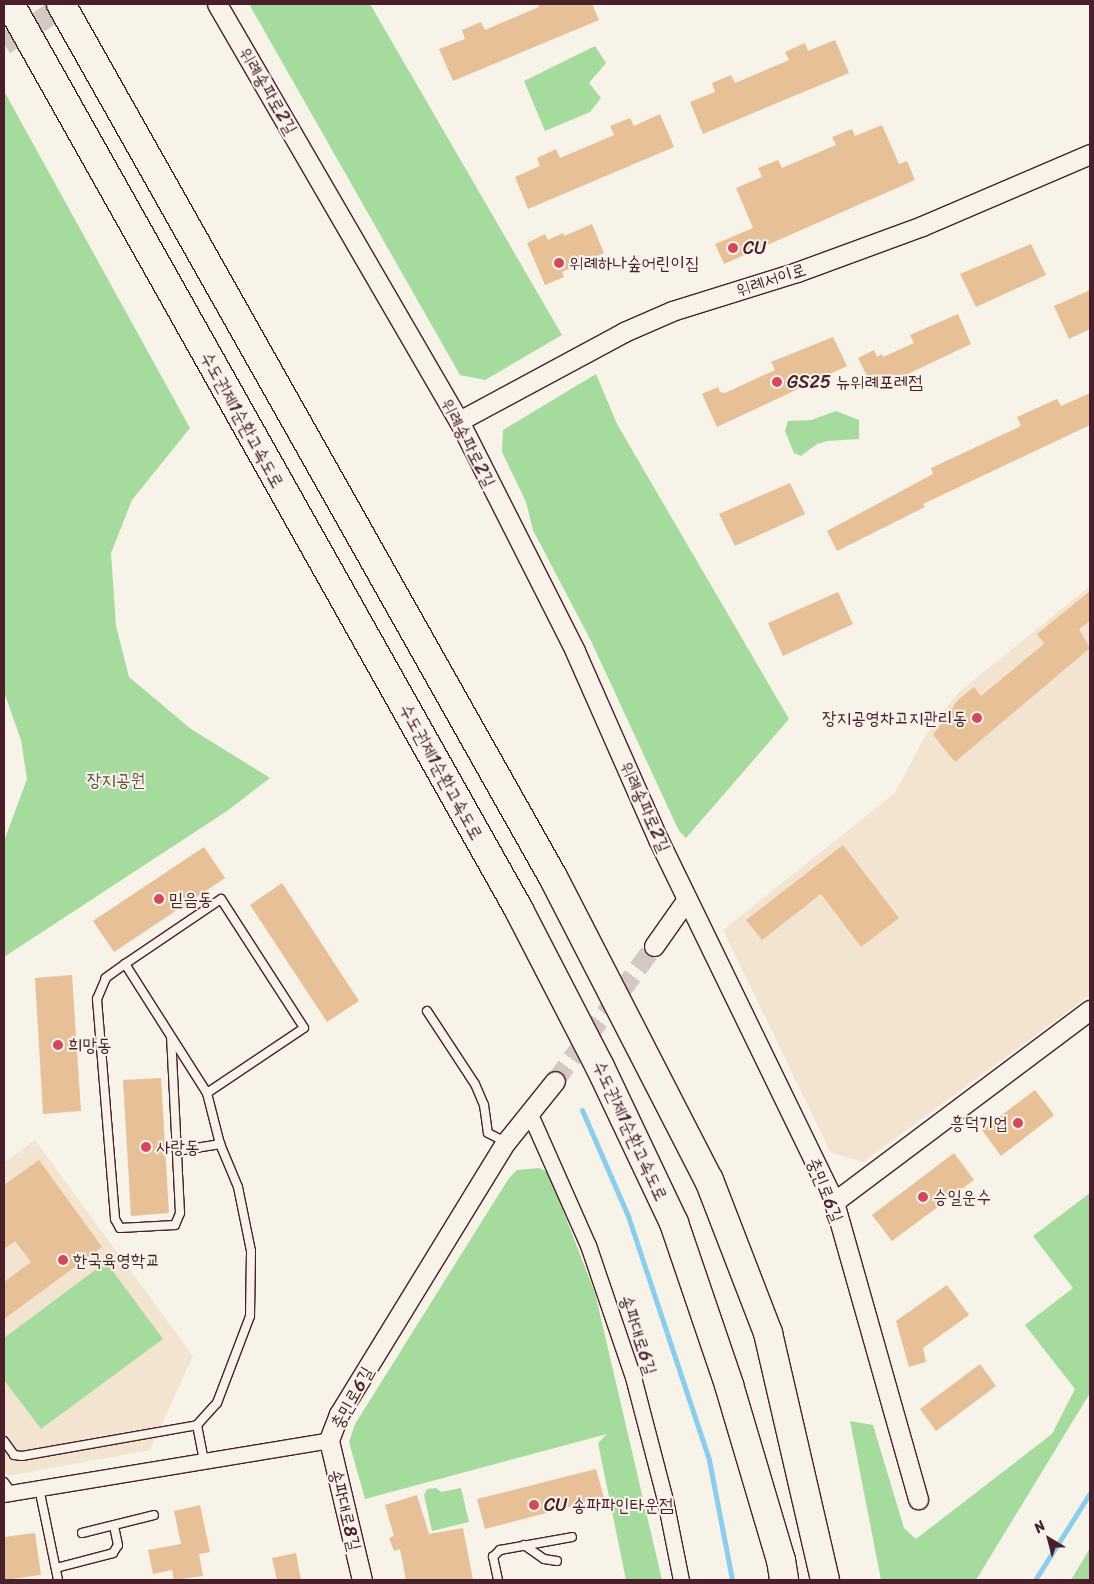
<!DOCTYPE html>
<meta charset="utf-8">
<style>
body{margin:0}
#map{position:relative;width:1094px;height:1584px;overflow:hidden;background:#f7f3e8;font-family:Sriracha,"Poor Story",sans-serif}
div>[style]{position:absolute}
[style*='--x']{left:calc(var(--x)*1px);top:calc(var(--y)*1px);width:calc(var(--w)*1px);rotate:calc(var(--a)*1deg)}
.built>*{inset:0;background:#f2e4d0}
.green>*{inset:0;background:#a6db9e}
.stream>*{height:5px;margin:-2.5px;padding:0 2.5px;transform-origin:2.5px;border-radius:2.5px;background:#8ccced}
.building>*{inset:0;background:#e7c097}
.tertiary-tunnel>*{height:19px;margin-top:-9.5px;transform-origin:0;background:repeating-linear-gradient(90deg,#d4c9c2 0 19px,transparent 0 28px)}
.secondary-tunnel>*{height:22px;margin-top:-11px;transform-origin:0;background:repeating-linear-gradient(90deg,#d4c9c2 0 22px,transparent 0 33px)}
.roads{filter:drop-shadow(1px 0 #4a1f2b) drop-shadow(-1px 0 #4a1f2b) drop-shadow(0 1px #4a1f2b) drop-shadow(0 -1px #4a1f2b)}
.service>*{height:8px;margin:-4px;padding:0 4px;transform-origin:4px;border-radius:4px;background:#f7f3e8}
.minor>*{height:15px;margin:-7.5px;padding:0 7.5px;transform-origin:7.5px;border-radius:7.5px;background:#f7f3e8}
.tertiary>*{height:19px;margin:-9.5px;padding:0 9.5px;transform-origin:9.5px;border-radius:9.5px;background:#f7f3e8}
.motorway>*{height:28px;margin:-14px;padding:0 14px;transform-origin:14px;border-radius:14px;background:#f7f3e8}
.dots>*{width:14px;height:14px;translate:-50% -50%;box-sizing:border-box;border:2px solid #f7f3e8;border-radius:50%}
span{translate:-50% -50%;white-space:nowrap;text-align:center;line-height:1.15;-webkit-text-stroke:4px #f7f3e8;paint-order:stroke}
.street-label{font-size:18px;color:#4a1f2b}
.poi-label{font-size:18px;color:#4a1f2b}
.left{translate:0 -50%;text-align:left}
.right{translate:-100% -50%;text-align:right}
.park-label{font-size:18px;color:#614e48}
.frame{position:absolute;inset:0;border:5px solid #4a1f2b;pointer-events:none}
.north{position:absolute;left:1024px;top:1514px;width:50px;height:50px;-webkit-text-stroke:4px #f7f3e8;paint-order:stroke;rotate:323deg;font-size:14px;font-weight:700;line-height:20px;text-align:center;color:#4a1f2b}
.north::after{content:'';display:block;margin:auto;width:18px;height:22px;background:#4a1f2b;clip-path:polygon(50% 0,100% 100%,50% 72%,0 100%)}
</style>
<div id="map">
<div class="built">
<div style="clip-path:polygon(1090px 586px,1090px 995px,863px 1162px,831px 1153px,723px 930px,895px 793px,925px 736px,958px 693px)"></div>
<div style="clip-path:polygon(35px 1140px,193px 1356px,150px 1450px,8px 1476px,4px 1470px,4px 1163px)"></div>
</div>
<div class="green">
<div style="clip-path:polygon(249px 4px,370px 4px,562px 335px,485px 380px,460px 375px)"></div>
<div style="clip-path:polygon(595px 46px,606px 63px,589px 83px,601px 98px,590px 112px,545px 131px,524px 81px)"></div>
<div style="clip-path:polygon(4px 91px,190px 428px,132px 500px,111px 553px,116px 626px,129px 677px,191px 729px,270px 778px,227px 811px,4px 957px,4px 841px,27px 779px,21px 740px,4px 692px)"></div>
<div style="clip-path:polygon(596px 374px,617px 424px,789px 719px,686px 838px,679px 831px,591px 641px,533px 530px,526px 502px,502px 452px,503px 430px)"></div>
<div style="clip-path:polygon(836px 411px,859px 420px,859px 439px,828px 441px,817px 444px,801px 456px,794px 453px,785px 431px,788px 421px,811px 420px)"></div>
<div style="clip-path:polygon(539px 1168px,548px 1172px,595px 1293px,662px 1580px,626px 1580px,598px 1443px,607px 1434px,365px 1499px,349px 1442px,355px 1424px,509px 1178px,517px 1170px)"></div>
<div style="clip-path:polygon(1090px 1193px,1090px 1393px,976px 1580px,881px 1580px,850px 1421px,873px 1425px,904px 1528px,916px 1539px,1052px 1434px,1075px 1389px,1025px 1325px,1073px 1288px,1033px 1236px)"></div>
<div style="clip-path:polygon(106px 1262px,163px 1339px,41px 1429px,4px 1380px,4px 1338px)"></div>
<div style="clip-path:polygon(436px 1488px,441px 1492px,461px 1488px,469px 1522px,432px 1531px,424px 1495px,427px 1489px)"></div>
<div style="clip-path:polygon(1090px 1548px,1090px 1580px,1071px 1580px)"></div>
</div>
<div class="stream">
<div style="--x:582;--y:1110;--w:116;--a:66.5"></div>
<div style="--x:628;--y:1216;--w:257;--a:71.6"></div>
<div style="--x:709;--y:1460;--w:122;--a:79.1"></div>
<div style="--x:1035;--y:1580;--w:103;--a:-57.7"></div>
</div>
<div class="building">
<div style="clip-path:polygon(538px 4px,592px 4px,599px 20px,453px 81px,439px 49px,465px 39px,462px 30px,481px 22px,485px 30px,539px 7px)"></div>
<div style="clip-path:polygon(835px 40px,849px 73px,703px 134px,690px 102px,715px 92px,712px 83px,731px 75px,735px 83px,789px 60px,785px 52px,805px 43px,808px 51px)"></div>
<div style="clip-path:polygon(660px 114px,674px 147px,528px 209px,515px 177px,540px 166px,537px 158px,556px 149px,560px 158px,614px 135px,610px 126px,630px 118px,634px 126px)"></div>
<div style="clip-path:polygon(882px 125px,899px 164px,907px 161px,915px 180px,724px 264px,715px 244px,753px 228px,736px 188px,762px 177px,758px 168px,778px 160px,782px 168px,836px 145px,832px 137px,852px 129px,855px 136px)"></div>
<div style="clip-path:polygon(592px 224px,604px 253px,562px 272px,564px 277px,545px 285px,527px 243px,545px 234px,548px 240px,563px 233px,564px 236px)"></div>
<div style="clip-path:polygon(1031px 244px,1046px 275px,976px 307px,960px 274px)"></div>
<div style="clip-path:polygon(1090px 290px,1090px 329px,1069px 339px,1054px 306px)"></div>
<div style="clip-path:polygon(958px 314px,971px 344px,874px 390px,858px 358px,874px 350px,877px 357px,882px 354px,883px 357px,914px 343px,910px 335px)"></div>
<div style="clip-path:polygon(833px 337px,847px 366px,717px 427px,702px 394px,718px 387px,720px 392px,725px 393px,775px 370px,771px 362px)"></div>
<div style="clip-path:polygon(1090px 393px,1090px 425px,923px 504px,925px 507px,837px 551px,827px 531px,933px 474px,931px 468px,1021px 426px,1017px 417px,1057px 399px,1061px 406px)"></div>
<div style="clip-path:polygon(790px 483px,805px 514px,735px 546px,719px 514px)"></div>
<div style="clip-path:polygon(1090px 591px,1090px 621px,1079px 629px,1090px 648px,955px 762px,933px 735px,958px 700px,974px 687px,981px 696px,1044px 644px,1037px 634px)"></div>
<div style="clip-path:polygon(838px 592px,853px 624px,783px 656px,768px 623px)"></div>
<div style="clip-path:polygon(843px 845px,899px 918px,861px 947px,821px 894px,762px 940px,746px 920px)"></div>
<div style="clip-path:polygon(204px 847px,225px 878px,114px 952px,93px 921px)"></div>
<div style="clip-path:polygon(282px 883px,359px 1001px,327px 1022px,250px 905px)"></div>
<div style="clip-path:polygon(72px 975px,81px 1111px,43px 1114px,35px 978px)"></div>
<div style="clip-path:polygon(161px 1078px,169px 1213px,131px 1216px,123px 1080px)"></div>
<div style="clip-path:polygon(1035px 1090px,1054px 1115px,1001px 1156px,982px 1130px)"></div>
<div style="clip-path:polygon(954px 1153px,974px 1180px,892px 1241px,872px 1215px)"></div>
<div style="clip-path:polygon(39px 1160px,102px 1247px,4px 1319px,4px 1282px,31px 1262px,15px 1241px,4px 1249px,4px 1185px)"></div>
<div style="clip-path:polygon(947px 1285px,969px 1315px,923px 1348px,926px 1362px,909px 1367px,896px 1321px)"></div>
<div style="clip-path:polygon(980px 1364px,996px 1386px,936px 1431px,920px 1409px)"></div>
<div style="clip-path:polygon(596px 1469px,604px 1498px,485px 1529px,477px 1499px)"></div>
<div style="clip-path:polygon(417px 1495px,429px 1534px,463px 1528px,473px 1580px,406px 1580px,400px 1549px,394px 1551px,389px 1538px,394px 1536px,385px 1505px)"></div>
<div style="clip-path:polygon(200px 1505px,210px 1552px,199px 1554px,203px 1576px,174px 1580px,172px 1570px,153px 1574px,148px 1550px,181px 1544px,174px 1511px)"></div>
<div style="clip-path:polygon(35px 1533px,41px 1575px,4px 1580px,4px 1537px)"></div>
<div style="clip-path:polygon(296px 1553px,301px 1580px,277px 1580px,272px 1558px)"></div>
</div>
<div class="tertiary-tunnel">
<div style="--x:555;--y:1081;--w:167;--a:-53.7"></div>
</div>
<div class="secondary-tunnel">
<div style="--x:4;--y:44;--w:75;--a:-32.4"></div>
</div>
<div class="roads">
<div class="service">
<div style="--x:125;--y:964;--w:24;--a:144"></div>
<div style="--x:106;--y:978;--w:23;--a:113"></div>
<div style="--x:97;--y:999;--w:221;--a:85.3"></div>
<div style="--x:115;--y:1219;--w:10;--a:61"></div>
<div style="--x:120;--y:1228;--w:55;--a:-3.1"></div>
<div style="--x:175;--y:1225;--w:13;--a:-67"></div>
<div style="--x:180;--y:1213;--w:175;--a:-92.9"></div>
<div style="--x:427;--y:1011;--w:87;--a:56.7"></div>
<div style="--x:475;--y:1084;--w:23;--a:67"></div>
<div style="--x:484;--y:1105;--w:28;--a:82"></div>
<div style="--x:488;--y:1133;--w:20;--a:27"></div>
<div style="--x:177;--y:1151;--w:44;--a:-9.2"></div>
<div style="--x:197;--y:1425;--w:37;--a:79"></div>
<div style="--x:4;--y:1441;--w:17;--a:54"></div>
<div style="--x:14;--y:1455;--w:8;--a:7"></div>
<div style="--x:22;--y:1456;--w:178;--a:-10"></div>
<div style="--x:197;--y:1425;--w:30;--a:-48"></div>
<div style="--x:217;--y:1403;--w:93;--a:-69.2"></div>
<div style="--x:250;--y:1316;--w:65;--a:-89.1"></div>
<div style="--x:251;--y:1251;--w:65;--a:-101.5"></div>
<div style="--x:238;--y:1187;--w:47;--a:-112.7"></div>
<div style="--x:220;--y:1144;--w:53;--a:-104.3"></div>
<div style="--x:207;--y:1093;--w:153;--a:-122.4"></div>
<div style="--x:125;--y:964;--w:116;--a:-34.1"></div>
<div style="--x:221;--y:899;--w:153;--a:57.2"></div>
<div style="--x:304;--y:1028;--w:117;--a:146.2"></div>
<div style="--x:4;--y:1482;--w:14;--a:54"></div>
<div style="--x:39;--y:1488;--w:94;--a:78.3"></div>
<div style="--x:82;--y:1533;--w:74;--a:-14"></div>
<div style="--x:524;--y:1545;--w:24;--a:35"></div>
<div style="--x:544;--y:1559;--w:13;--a:9"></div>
<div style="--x:56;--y:1568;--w:59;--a:-14.7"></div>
<div style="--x:113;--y:1553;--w:9;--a:-58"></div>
<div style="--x:118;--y:1545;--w:19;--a:-102"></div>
<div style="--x:498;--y:1580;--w:24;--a:-102"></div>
<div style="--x:493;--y:1557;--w:10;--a:-45"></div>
<div style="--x:500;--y:1550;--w:73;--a:-10.2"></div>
</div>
<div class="minor">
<div style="--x:529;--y:1112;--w:145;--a:66.1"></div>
<div style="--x:588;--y:1245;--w:139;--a:71.2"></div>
<div style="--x:633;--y:1377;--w:127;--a:75.4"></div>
<div style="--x:665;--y:1500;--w:82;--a:78.7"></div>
<div style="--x:4;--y:1494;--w:329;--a:-9.4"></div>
</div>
<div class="tertiary">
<div style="--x:217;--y:4;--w:482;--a:59.9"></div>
<div style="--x:459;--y:421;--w:258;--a:63.2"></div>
<div style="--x:575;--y:651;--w:206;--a:66.2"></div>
<div style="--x:658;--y:839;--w:403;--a:64.1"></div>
<div style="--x:834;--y:1202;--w:309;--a:74.2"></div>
<div style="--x:459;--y:421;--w:187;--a:-28.3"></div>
<div style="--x:624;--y:332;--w:52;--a:-23.6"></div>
<div style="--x:672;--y:311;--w:131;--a:-17.3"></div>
<div style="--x:797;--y:272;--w:133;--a:-20.2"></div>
<div style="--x:922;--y:226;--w:183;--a:-23.2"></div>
<div style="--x:654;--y:946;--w:57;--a:-54.9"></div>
<div style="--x:834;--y:1202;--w:320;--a:-36.9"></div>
<div style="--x:362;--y:1580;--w:144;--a:-103.3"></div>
<div style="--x:329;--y:1440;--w:28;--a:-69"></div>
<div style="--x:339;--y:1414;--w:319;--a:-58.5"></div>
<div style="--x:506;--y:1142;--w:78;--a:-51.2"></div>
</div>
<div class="motorway">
<div style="--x:10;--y:4;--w:1039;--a:60.67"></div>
<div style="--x:519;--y:910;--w:177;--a:62.7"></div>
<div style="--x:600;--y:1067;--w:173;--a:64.6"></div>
<div style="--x:674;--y:1223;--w:171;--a:71.2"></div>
<div style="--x:729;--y:1385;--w:183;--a:73.5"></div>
<div style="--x:781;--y:1560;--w:20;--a:81"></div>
<div style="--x:61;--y:4;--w:1002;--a:60.6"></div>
<div style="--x:553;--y:877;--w:341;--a:62.8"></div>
<div style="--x:709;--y:1180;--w:164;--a:68.9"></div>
<div style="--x:768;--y:1333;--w:253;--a:77"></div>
</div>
</div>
<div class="dots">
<div style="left:733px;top:248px;background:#d1495b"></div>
<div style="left:559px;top:263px;background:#d1495b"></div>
<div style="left:777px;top:382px;background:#d1495b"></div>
<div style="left:977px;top:718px;background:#d1495b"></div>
<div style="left:159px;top:899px;background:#d1495b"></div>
<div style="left:58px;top:1045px;background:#d1495b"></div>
<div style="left:1018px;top:1123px;background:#d1495b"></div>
<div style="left:146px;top:1147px;background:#d1495b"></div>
<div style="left:923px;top:1197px;background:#d1495b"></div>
<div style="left:63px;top:1260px;background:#d1495b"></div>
<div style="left:534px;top:1505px;background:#d1495b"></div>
</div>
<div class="street-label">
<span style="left:268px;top:91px;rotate:60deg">위례송파로2길</span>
<span style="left:771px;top:280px;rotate:-18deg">위례서이로</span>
<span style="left:242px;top:420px;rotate:61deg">수도권제1순환고속도로</span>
<span style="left:468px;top:443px;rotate:63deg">위례송파로2길</span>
<span style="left:441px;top:772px;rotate:61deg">수도권제1순환고속도로</span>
<span style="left:645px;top:807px;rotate:66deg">위례송파로2길</span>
<span style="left:630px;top:1131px;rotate:65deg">수도권제1순환고속도로</span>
<span style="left:825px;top:1190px;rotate:68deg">충민로6길</span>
<span style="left:638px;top:1335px;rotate:72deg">송파대로6길</span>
<span style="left:352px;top:1398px;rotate:-61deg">충민로6길</span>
<span style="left:345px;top:1510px;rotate:76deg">송파대로8길</span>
</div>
<div class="poi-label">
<span class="left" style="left:743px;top:248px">CU</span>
<span class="left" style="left:569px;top:263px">위례하나숲어린이집</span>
<span class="left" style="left:787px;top:382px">GS25 뉴위례포레점</span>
<span class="right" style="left:967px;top:718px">장지공영차고지관리동</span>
<span class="left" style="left:169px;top:899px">믿음동</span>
<span class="left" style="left:68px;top:1045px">희망동</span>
<span class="right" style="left:1008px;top:1123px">흥덕기업</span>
<span class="left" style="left:156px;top:1147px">사랑동</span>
<span class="left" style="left:933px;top:1197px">승일운수</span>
<span class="left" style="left:73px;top:1260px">한국육영학교</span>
<span class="left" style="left:544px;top:1505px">CU 송파파인타운점</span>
</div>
<div class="park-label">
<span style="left:116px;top:780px">장지공원</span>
</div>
<div class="frame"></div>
<div class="north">N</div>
</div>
